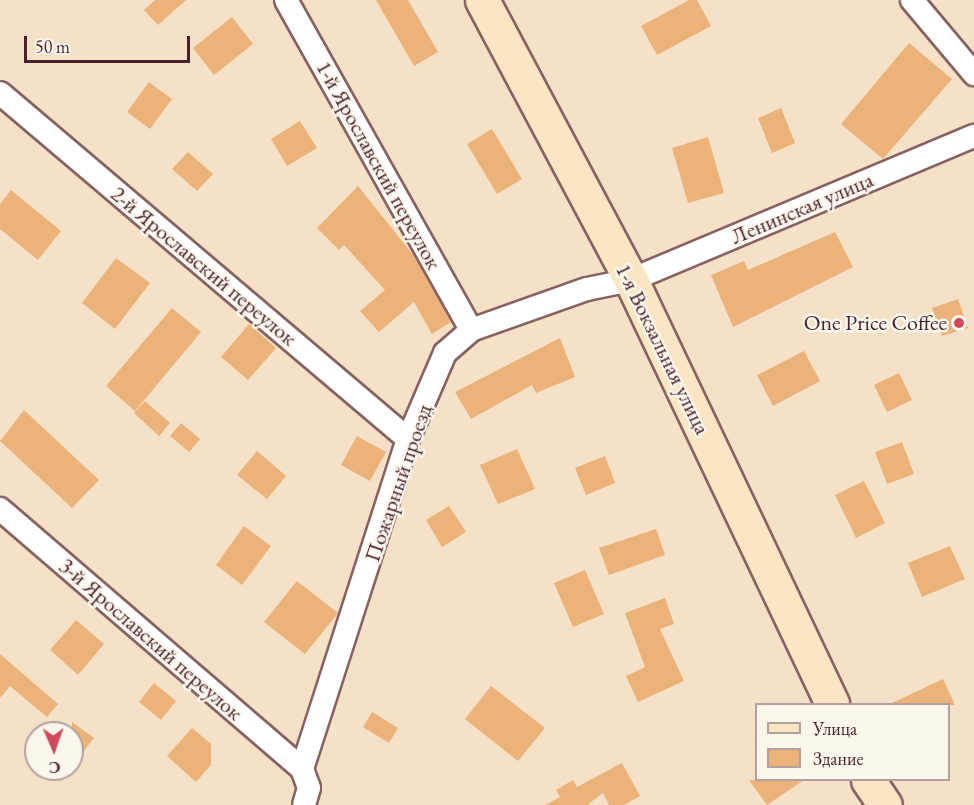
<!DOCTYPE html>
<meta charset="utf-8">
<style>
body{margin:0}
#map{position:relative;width:974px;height:805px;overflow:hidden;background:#f4e1c7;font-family:"EB Garamond",serif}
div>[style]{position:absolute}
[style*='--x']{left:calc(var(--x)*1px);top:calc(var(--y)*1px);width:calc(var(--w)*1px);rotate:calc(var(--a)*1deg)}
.building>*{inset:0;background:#ebb37a}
.roads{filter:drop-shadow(2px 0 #866362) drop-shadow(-2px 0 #866362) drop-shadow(0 2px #866362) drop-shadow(0 -2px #866362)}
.street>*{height:22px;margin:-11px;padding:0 11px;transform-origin:11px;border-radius:11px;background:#fff}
.secondary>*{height:33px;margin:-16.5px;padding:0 16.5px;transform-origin:16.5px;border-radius:16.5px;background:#fbe6c4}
.dots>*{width:16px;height:16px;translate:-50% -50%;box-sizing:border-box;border:3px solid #fbf7ec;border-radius:50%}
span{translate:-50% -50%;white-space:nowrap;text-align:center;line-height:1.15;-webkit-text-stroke:5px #fbf7ec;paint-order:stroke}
.street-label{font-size:22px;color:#4a1f2b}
.poi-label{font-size:22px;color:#4a1f2b}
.right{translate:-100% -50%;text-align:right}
.legend{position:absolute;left:755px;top:703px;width:195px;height:78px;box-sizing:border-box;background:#fbf7ec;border:2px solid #b4a19f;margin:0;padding:8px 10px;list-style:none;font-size:18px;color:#4a1f2b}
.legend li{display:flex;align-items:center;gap:12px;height:30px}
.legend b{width:30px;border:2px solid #b4a19f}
.north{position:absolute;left:24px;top:721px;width:60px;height:60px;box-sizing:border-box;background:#fbf7ec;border:2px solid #b4a19f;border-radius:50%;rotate:178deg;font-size:16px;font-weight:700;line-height:24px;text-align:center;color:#4a1f2b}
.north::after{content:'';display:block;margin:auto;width:21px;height:27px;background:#d1495b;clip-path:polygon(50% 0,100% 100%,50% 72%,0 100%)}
.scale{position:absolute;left:24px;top:36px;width:166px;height:27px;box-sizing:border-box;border:3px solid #4a1f2b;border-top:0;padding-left:8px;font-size:18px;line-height:21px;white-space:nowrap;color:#4a1f2b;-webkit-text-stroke:4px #fbf7ec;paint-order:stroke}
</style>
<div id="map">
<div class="building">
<div style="clip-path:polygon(155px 0,186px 0,158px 25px,144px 10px)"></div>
<div style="clip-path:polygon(376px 0,408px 0,438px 52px,414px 66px)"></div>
<div style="clip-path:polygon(689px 0,697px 0,711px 26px,657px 55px,641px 26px)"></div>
<div style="clip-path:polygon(232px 17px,253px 44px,214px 75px,193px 48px)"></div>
<div style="clip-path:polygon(909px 43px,952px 79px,883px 159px,841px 124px)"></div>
<div style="clip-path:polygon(149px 82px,172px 99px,150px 129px,127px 112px)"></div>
<div style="clip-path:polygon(781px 108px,795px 143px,772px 153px,758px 118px)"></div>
<div style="clip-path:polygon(300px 121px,317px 148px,287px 166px,271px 139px)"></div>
<div style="clip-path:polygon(492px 129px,522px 179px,497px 194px,467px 144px)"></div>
<div style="clip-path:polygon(708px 137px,724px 193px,688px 203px,672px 148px)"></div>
<div style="clip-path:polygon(188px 152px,213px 174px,197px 191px,172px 169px)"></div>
<div style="clip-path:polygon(358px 186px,414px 256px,451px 322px,432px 334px,414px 302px,379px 332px,360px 311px,385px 290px,344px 245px,339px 250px,317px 228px)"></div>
<div style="clip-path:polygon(11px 190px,61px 231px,38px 260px,0 229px,0 204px)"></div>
<div style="clip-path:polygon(835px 232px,853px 267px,733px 327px,711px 275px,744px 261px,748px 270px)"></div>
<div style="clip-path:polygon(116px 258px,150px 283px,115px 329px,82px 303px)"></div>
<div style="clip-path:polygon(958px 299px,968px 328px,942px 336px,932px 308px)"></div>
<div style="clip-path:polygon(172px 308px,201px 332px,135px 411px,106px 386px)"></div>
<div style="clip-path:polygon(249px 324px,276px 348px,248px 380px,221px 357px)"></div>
<div style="clip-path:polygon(560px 338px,575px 377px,536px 393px,532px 385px,471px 419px,455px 392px)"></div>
<div style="clip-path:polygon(804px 351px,820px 381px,773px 406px,757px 375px)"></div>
<div style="clip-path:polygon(899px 373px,912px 400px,887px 412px,874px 385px)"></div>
<div style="clip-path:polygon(145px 401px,170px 423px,159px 436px,134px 413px)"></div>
<div style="clip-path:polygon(24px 410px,99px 480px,72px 508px,0 441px)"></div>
<div style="clip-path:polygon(181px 423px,200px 439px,189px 452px,170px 436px)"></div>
<div style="clip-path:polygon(357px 436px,386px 452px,370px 481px,341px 465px)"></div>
<div style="clip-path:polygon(902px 442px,914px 474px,887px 484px,875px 452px)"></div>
<div style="clip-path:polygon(517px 449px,535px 489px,498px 504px,480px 465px)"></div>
<div style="clip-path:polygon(257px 451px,286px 476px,267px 499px,237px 475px)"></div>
<div style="clip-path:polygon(605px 456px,615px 483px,586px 495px,575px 468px)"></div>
<div style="clip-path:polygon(864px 481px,885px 523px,856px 538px,835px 495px)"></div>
<div style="clip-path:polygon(449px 506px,466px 532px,442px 547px,426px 520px)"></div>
<div style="clip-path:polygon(244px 526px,271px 546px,242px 585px,216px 565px)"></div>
<div style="clip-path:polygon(656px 529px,665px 555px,609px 575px,599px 548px)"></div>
<div style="clip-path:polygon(950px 546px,965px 579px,922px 597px,908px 563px)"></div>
<div style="clip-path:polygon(585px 570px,604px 614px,573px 627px,554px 583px)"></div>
<div style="clip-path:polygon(297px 581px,338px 613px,305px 654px,264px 622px)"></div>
<div style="clip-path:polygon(665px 598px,674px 624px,660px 629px,684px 681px,638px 702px,626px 676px,645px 667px,625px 613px)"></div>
<div style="clip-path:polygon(76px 620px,104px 644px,78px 675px,50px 650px)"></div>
<div style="clip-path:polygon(0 654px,58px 704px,47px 717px,10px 686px,0 698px)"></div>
<div style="clip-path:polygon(943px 679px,955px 705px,888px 705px)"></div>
<div style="clip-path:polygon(154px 683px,176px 701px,161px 720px,139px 702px)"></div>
<div style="clip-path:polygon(491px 686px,545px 728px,518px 761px,465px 719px)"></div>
<div style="clip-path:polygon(372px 712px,398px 728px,389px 743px,363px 727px)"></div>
<div style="clip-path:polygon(72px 722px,94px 738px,72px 766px)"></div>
<div style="clip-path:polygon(192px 728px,211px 744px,211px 765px,196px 782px,167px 756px)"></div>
<div style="clip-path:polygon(622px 763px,640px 796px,624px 805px,609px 805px,603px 793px,587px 805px,545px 805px,560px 797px,556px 790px,573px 780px,577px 787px)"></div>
<div style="clip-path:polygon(749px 780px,804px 780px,767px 805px)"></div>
</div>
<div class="roads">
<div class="street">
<div style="--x:286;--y:0;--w:378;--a:60.7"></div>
<div style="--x:912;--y:0;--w:97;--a:50"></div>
<div style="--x:0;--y:93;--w:535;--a:40.3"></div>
<div style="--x:0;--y:509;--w:399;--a:40.7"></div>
<div style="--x:304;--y:805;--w:18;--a:-74"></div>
<div style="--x:309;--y:788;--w:20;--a:-110"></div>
<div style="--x:302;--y:769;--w:347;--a:-72.2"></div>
<div style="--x:408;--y:439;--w:94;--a:-66.7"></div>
<div style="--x:445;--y:353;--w:35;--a:-41"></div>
<div style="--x:471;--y:330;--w:123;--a:-19.5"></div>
<div style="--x:587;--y:289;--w:45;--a:-11.6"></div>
<div style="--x:631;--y:280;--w:372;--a:-22.8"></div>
</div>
<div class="secondary">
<div style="--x:482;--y:0;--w:317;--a:62"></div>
<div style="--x:631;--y:280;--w:469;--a:64.6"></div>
<div style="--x:868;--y:780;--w:30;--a:56"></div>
</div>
</div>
<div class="dots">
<div style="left:959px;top:323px;background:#d1495b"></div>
</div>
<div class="street-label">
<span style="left:379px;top:165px;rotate:61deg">1-й Ярославский переулок</span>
<span style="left:802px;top:208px;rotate:-23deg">Ленинская улица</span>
<span style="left:204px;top:266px;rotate:40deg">2-й Ярославский переулок</span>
<span style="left:663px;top:349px;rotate:64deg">1-я Вокзальная улица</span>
<span style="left:398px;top:483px;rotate:-71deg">Пожарный проезд</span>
<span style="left:151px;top:639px;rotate:41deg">3-й Ярославский переулок</span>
</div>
<div class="poi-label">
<span class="right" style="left:947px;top:323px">One Price Coffee</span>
</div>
<ul class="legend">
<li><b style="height:8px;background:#fbe6c4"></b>Улица</li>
<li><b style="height:16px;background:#ebb37a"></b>Здание</li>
</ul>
<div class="north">С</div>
<div class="scale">50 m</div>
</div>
